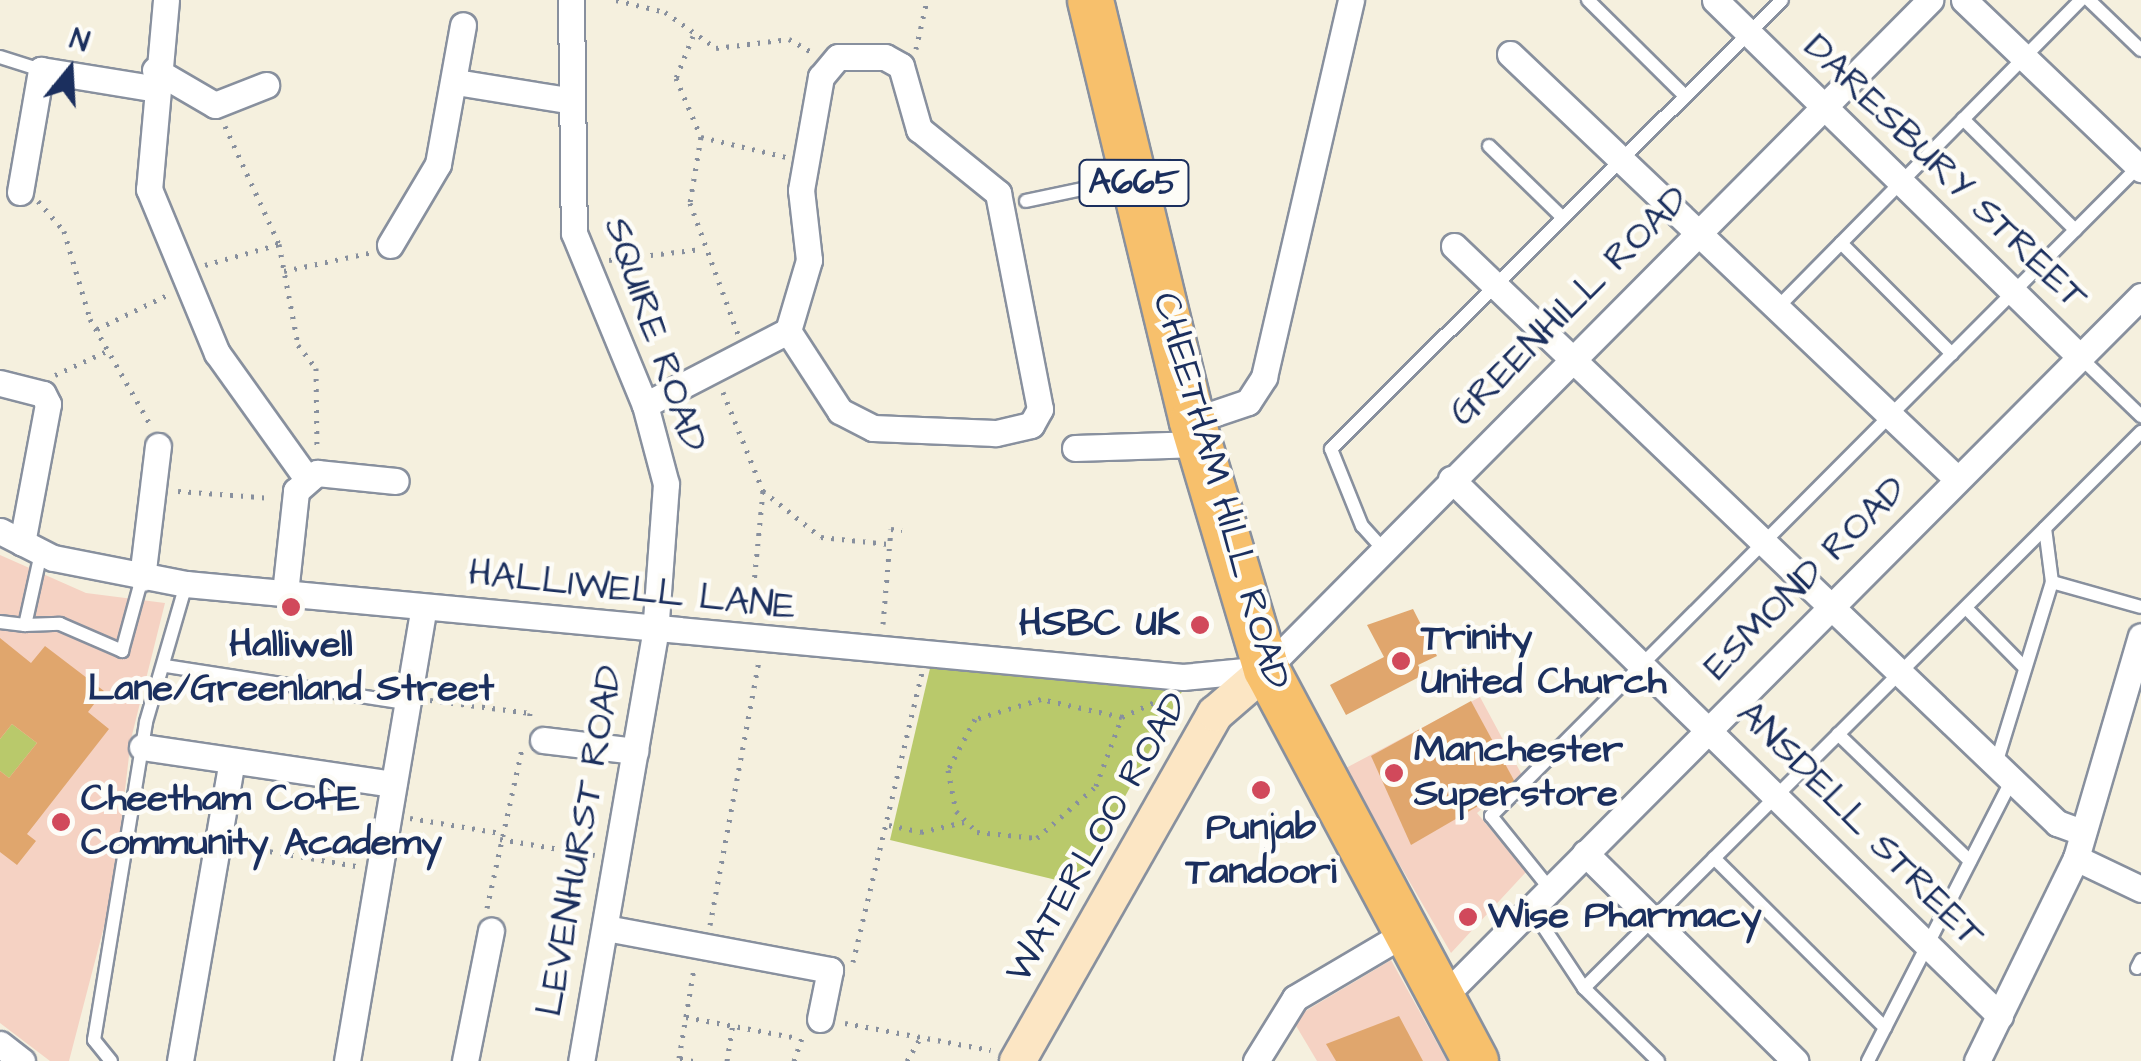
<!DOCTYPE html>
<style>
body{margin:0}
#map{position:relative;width:2141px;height:1061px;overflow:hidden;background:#f5f0de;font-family:"Architects Daughter",sans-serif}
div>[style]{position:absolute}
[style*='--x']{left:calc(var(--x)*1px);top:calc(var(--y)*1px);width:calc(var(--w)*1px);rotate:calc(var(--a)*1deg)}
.built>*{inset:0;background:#f5d2c3}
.green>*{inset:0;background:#b9c96b}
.building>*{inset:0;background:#e0a66d}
.path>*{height:5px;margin-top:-2.5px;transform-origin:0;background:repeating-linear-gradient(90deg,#88909e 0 2.5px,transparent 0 10.5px)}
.roads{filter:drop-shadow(2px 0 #88909e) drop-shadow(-2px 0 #88909e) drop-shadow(0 2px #88909e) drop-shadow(0 -2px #88909e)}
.lane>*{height:12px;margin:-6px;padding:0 6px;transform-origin:6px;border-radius:6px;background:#fff}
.street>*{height:25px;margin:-12.5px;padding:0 12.5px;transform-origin:12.5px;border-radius:12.5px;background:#fff}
.secondary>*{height:35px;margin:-17.5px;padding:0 17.5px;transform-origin:17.5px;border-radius:17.5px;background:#fce6c4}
.highway>*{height:45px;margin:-22.5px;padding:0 22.5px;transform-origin:22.5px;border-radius:22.5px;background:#f7c06c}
.dots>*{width:28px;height:28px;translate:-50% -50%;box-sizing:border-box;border:5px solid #fdfcf7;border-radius:50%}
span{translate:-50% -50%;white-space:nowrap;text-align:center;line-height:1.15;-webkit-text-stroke:9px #fdfcf7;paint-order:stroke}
.shield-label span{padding:2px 8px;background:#fdfcf7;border:2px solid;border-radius:8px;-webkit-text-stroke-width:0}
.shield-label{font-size:35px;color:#1b2f5e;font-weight:700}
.street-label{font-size:38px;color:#1b2f5e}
.poi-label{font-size:38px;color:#1b2f5e;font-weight:700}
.right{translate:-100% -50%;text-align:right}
.left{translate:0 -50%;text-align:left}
.north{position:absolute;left:20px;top:20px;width:100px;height:100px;-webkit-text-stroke:8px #fdfcf7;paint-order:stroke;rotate:18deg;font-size:28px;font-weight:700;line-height:40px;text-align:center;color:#1b2f5e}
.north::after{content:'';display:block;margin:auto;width:35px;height:45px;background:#1b2f5e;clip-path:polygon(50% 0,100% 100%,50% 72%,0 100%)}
</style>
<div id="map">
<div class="built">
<div style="clip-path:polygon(0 555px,86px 593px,165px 603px,131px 739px,113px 892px,69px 1061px,50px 1061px,0 1023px)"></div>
<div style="clip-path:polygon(1480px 697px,1522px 775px,1477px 813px,1526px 872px,1451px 953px,1344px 769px)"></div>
<div style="clip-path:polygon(1391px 960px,1447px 1061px,1317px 1061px,1292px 1019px)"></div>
</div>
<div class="green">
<div style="clip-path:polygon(931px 664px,1185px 686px,1077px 885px,890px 840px)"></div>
<div style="clip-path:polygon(12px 724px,37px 743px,9px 778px,0 771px,0 739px)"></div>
</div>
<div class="building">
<div style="clip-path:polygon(1413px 609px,1437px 656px,1418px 665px,1423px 675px,1346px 715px,1330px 685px,1384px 657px,1367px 625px)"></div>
<div style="clip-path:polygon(0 638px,31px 663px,45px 646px,104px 691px,88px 712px,109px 729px,27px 834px,36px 841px,17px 865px,0 852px,0 771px,9px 778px,37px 743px,12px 724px,0 739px)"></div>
<div style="clip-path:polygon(1471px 701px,1516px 784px,1411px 845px,1371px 756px)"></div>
<div style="clip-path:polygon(1399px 1016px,1423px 1061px,1336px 1061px,1326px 1044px)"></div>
</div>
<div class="path">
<div style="--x:616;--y:0;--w:50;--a:13.8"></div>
<div style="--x:665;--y:12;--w:62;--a:35.2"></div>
<div style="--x:716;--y:48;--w:74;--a:-7"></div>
<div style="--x:789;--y:39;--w:28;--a:30"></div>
<div style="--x:693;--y:36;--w:45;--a:112"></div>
<div style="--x:676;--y:78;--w:64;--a:67"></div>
<div style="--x:701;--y:137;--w:67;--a:99.5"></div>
<div style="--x:690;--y:203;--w:140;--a:69.9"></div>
<div style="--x:916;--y:49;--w:50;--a:-77.3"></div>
<div style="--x:225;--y:126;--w:130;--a:65.4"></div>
<div style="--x:279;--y:244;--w:103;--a:79.3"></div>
<div style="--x:298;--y:345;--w:29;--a:52"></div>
<div style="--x:316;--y:368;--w:82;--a:89.3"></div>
<div style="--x:701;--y:137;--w:87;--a:13.2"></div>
<div style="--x:38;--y:201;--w:40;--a:49"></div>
<div style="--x:64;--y:231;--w:92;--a:73.5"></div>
<div style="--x:90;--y:319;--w:121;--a:60.3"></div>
<div style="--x:609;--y:260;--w:93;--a:-6.8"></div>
<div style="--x:205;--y:265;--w:77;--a:-15.8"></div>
<div style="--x:284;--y:271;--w:87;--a:-12"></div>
<div style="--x:97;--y:329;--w:78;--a:-25.9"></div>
<div style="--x:55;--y:375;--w:62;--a:-24.9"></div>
<div style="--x:723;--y:392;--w:107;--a:68"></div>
<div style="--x:763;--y:491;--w:123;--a:95.6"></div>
<div style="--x:178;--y:491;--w:94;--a:4.3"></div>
<div style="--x:763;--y:491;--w:74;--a:38.4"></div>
<div style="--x:821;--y:537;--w:68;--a:5.9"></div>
<div style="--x:883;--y:624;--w:95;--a:-85.2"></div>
<div style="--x:891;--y:529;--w:11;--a:5"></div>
<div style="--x:430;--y:700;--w:101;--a:7.4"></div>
<div style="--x:530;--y:713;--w:8;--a:97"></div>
<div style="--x:1122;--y:717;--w:83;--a:-167.5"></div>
<div style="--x:1041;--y:699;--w:69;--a:163.1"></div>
<div style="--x:975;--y:719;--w:58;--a:117.9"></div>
<div style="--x:948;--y:770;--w:42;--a:79"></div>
<div style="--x:956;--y:811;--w:30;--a:45"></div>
<div style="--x:977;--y:832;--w:60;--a:5.7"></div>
<div style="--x:1037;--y:838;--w:79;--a:-41.4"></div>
<div style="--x:1096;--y:786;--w:74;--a:-69.4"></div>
<div style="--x:1122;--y:717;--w:41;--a:-24.7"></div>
<div style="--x:410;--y:818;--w:92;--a:9.4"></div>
<div style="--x:889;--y:825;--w:33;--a:12"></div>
<div style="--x:921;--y:832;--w:44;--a:-13.1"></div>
<div style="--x:500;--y:839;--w:96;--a:9.6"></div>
<div style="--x:239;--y:846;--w:119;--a:9.7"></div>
<div style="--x:487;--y:908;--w:163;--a:-77.6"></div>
<div style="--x:710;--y:925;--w:269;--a:-79.5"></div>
<div style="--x:853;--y:962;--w:297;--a:-76.6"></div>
<div style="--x:686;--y:1017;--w:114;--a:10.6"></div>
<div style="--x:845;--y:1023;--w:148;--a:10.5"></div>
<div style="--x:693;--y:1061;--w:14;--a:-168"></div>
<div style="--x:679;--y:1058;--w:91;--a:-80.5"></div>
<div style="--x:727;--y:1061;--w:36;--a:-81"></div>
<div style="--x:794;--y:1061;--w:31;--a:-71"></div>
<div style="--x:907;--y:1061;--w:30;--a:-60"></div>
</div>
<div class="roads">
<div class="lane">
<div style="--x:1588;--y:0;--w:136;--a:44.7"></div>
<div style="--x:2089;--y:0;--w:72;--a:43.9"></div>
<div style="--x:0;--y:57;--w:43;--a:17.6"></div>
<div style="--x:1963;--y:119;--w:158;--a:44.7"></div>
<div style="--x:1489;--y:146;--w:103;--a:44.2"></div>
<div style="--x:1026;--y:201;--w:102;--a:-11.9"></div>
<div style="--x:1841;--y:243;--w:157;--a:45"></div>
<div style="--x:1778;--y:307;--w:431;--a:-45.4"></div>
<div style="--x:2080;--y:357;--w:85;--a:44"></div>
<div style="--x:1383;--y:549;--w:31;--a:-132"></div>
<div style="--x:1362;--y:526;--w:83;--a:-111.9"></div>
<div style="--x:1331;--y:449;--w:636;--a:-44.87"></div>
<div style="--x:41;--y:553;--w:74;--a:102.5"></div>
<div style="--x:25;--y:625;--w:35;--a:-2"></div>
<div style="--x:60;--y:624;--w:68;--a:23.5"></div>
<div style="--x:122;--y:651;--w:76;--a:-74.7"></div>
<div style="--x:2052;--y:582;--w:54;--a:-97.4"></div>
<div style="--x:2045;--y:528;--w:136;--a:-45"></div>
<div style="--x:1966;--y:608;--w:84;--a:45.5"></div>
<div style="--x:0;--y:622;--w:25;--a:7"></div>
<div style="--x:166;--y:666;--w:243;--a:8.8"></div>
<div style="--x:1838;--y:734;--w:183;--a:43.9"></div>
<div style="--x:1996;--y:764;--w:190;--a:-72.9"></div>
<div style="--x:2052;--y:582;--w:92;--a:15.7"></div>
<div style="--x:1714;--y:858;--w:241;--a:44.8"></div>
<div style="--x:1550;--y:889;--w:94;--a:-128.9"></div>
<div style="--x:1491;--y:816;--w:919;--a:-45.09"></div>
<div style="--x:1531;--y:908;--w:96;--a:56.5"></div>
<div style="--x:1584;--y:988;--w:651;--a:-44.94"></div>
<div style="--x:2137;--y:968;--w:9;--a:-63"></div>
<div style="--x:1584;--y:988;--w:104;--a:44.6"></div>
<div style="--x:111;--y:1061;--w:27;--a:-129"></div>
<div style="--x:94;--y:1040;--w:322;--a:-80.7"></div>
<div style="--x:146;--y:722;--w:144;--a:-73.8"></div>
<div style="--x:1868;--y:1061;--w:317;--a:-62.9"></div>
</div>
<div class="street">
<div style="--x:166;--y:0;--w:190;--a:95.1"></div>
<div style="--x:149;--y:189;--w:178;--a:67.5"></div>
<div style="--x:217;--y:353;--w:156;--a:54.4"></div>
<div style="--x:571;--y:0;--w:233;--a:89.3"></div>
<div style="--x:574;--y:233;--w:186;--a:67.6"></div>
<div style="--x:645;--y:405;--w:82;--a:75.1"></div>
<div style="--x:666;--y:484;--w:150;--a:94.2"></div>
<div style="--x:655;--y:634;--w:433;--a:99.8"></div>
<div style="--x:1715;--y:0;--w:511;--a:44.37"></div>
<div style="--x:1964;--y:0;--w:245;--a:43.7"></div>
<div style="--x:1510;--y:54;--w:617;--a:43.55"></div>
<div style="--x:155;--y:70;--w:69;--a:30.3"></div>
<div style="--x:215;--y:105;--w:55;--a:-21.4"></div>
<div style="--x:456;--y:82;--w:112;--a:9.2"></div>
<div style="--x:20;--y:192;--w:124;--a:-80.2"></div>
<div style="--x:41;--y:70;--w:111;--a:9.3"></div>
<div style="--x:390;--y:245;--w:94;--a:-59.3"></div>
<div style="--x:438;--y:164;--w:141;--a:-79.8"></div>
<div style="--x:1454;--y:246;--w:835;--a:43.74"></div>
<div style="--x:2057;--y:823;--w:27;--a:20"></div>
<div style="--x:0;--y:383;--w:44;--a:14.3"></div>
<div style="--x:43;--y:394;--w:11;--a:63"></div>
<div style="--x:48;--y:404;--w:141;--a:100.6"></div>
<div style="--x:645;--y:405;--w:161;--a:-27.4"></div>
<div style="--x:788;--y:331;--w:74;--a:-73.5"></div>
<div style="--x:809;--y:260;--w:70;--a:-96.5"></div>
<div style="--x:801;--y:190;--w:115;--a:-80"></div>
<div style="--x:821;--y:77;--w:26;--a:-50"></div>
<div style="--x:838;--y:57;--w:47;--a:0"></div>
<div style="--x:885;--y:57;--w:18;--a:29"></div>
<div style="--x:901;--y:66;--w:66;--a:74.1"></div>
<div style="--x:919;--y:129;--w:102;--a:39"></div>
<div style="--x:998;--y:193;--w:220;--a:79"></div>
<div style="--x:1040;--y:409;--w:18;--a:119"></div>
<div style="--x:1031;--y:425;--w:37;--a:167"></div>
<div style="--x:995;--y:433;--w:122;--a:-177.7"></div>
<div style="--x:873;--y:428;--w:37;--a:-153"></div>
<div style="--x:840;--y:411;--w:95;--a:-123"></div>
<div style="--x:1192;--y:421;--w:59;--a:-18.7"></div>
<div style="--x:1248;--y:402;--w:30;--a:-57"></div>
<div style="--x:1264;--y:377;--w:387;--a:-77"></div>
<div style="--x:1075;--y:448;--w:124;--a:-1.8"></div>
<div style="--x:1451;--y:479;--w:768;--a:44.37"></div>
<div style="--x:0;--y:531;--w:59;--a:27"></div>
<div style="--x:53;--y:558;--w:136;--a:11.1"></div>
<div style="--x:186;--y:584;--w:1001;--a:5.33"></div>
<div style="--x:1183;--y:677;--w:83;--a:-5.5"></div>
<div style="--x:1266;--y:669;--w:943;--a:-45.21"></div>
<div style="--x:142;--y:578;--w:133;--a:-83.1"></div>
<div style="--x:285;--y:593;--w:103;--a:-83.8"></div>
<div style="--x:296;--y:491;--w:28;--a:-41"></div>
<div style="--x:317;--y:473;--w:79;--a:5.8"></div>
<div style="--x:543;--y:740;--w:93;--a:6.8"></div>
<div style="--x:142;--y:747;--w:254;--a:8.4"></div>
<div style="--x:1585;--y:853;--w:296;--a:44.7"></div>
<div style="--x:2076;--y:858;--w:72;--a:25.5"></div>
<div style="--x:606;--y:928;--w:228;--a:10.6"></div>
<div style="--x:830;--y:970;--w:50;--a:101.5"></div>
<div style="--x:1441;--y:999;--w:992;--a:-45.12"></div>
<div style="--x:0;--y:1044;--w:28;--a:38"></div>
<div style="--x:180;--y:1061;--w:304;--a:-80.2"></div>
<div style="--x:347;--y:1061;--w:460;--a:-80.4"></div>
<div style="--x:465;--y:1061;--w:133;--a:-78.7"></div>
<div style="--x:1256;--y:1061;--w:74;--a:-58.2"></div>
<div style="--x:1295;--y:998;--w:124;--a:-30.5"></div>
<div style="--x:1977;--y:1061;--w:226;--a:-64"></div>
<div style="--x:2076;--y:858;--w:231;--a:-73.7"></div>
</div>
<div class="secondary">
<div style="--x:1017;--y:1061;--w:400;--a:-60.4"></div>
<div style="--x:1215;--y:713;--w:67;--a:-40.8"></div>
</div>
<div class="highway">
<div style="--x:1090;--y:0;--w:433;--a:76.4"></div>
<div style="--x:1192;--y:421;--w:259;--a:73.4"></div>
<div style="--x:1266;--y:669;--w:444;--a:61.9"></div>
</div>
</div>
<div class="dots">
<div style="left:291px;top:607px;background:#d1495b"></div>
<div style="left:1200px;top:625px;background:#d1495b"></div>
<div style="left:1401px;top:661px;background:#d1495b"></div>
<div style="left:1394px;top:773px;background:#d1495b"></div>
<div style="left:1261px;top:790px;background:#d1495b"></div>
<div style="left:61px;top:822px;background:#d1495b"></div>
<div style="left:1468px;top:917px;background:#d1495b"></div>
</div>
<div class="shield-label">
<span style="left:1134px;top:183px">A665</span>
</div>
<div class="street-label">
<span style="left:1945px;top:173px;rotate:44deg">DARESBURY STREET</span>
<span style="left:1570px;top:307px;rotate:-45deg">GREENHILL ROAD</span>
<span style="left:654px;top:335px;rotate:71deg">SQUIRE ROAD</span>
<span style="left:1220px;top:491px;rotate:74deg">CHEETHAM HILL ROAD</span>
<span style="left:1806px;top:579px;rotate:-45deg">ESMOND ROAD</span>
<span style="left:632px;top:591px;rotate:6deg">HALLIWELL LANE</span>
<span style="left:1860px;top:825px;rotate:45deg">ANSDELL STREET</span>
<span style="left:1098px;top:838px;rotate:-60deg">WATERLOO ROAD</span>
<span style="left:581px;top:841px;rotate:-80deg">LEVENHURST ROAD</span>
</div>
<div class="poi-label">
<span class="right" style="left:1180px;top:625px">HSBC UK</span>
<span class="left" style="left:1421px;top:661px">Trinity<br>United Church</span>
<span style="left:291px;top:668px">Halliwell<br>Lane/Greenland Street</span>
<span class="left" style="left:1414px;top:773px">Manchester<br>Superstore</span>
<span class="left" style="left:81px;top:822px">Cheetham CofE<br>Community Academy</span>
<span style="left:1261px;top:851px">Punjab<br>Tandoori</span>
<span class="left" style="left:1488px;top:917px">Wise Pharmacy</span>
</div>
<div class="north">N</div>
</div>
